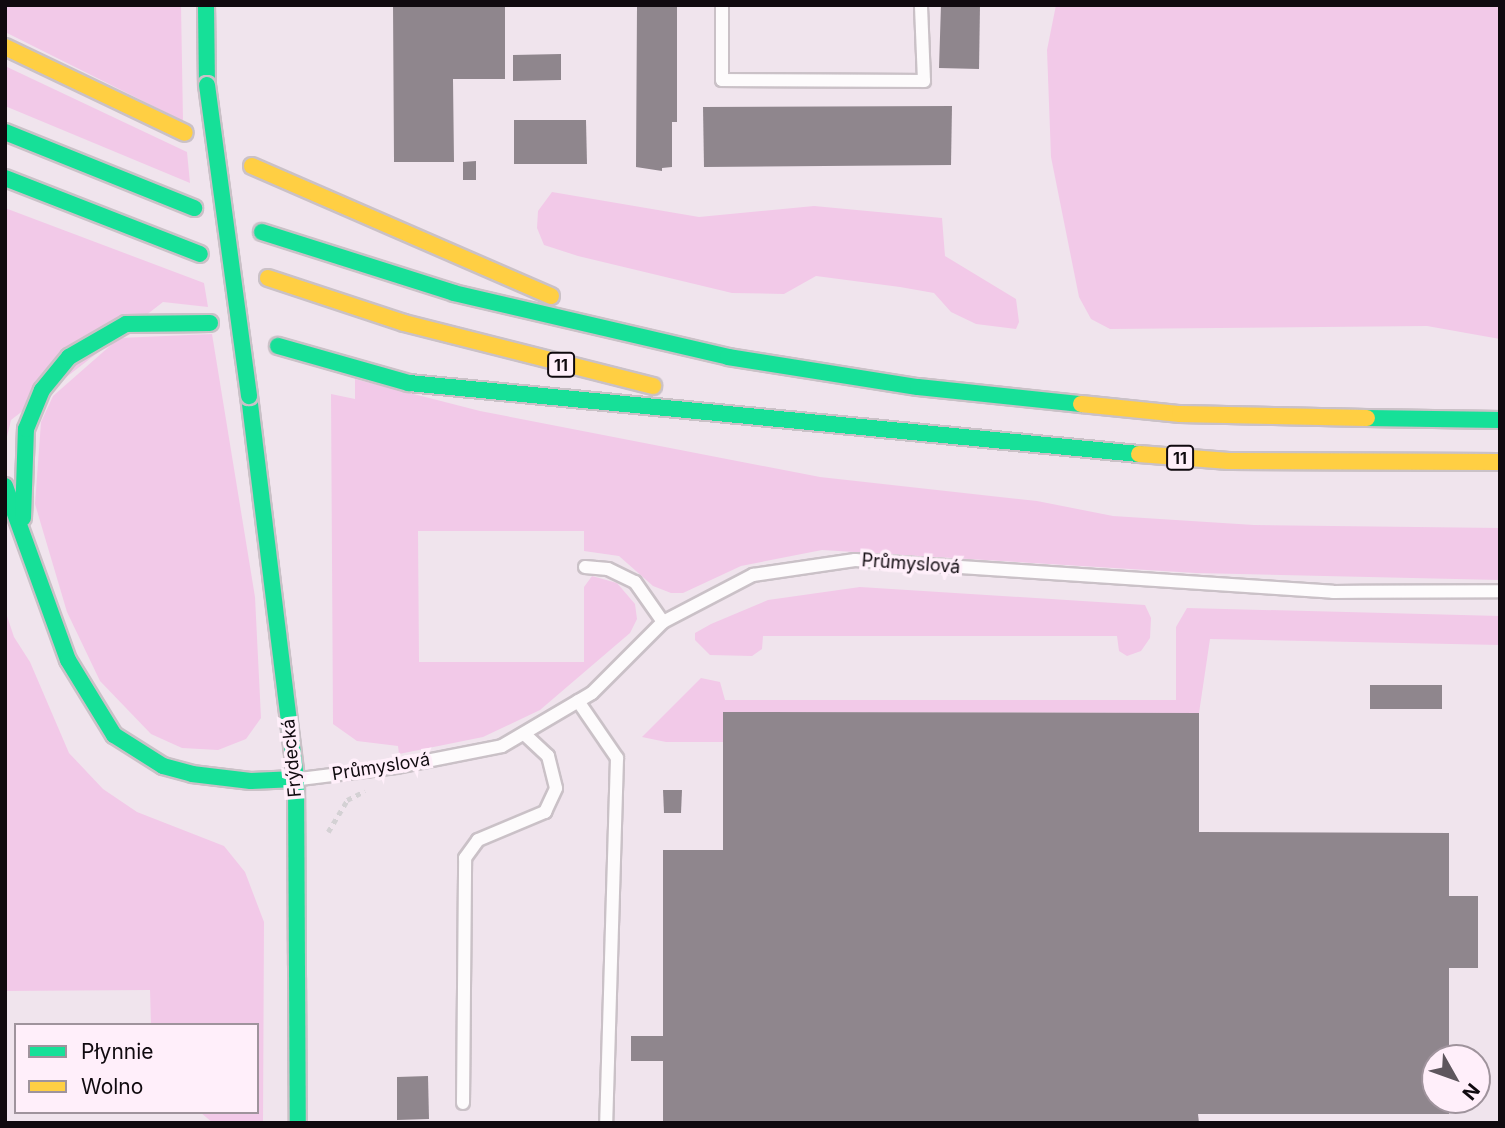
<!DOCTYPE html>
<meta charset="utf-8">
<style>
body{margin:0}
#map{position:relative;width:1505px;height:1128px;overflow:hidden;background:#f0e4ed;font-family:Inter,sans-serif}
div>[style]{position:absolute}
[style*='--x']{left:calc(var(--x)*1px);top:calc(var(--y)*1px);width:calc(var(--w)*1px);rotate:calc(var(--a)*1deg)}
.green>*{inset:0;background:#f2c9e8}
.building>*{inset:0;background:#8f868d}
.path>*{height:4.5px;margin-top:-2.25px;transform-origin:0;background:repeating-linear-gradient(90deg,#d4d1d4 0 5px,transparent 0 10px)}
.roads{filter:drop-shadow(2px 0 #cac1c7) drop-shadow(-2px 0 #cac1c7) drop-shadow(0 2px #cac1c7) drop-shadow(0 -2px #cac1c7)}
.lane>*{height:12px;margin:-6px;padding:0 6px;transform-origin:6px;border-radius:6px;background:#fdfbfc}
.fast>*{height:16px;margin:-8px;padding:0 8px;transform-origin:8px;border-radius:8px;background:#16e098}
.slow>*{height:16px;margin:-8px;padding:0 8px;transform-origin:8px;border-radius:8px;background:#ffcf43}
.bridges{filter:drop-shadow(2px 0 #cac1c7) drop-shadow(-2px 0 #cac1c7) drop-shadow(0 2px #cac1c7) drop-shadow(0 -2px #cac1c7)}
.fast-bridge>*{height:16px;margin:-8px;padding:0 8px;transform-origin:8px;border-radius:8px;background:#16e098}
span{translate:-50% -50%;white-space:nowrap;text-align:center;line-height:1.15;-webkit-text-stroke:7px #ffeffa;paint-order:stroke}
.shield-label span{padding:2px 5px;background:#ffeffa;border:2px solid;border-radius:5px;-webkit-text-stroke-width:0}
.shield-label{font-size:16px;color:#100a0f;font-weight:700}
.street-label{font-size:18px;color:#100a0f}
.frame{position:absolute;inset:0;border:7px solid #100a0f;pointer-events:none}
.legend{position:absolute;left:14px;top:1023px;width:245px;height:91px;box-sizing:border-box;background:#ffeffa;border:2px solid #9f939c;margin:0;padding:9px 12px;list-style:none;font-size:21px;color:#100a0f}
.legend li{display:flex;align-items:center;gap:14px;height:35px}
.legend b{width:35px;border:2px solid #9f939c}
.north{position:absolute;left:1421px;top:1044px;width:70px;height:70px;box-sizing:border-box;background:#ffeffa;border:2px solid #9f939c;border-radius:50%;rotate:130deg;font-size:19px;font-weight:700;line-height:28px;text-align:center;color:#100a0f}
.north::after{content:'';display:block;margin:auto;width:24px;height:32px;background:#5e565d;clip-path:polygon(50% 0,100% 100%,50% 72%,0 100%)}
</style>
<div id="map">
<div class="green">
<div style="clip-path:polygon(5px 5px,181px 5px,183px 121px,5px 32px)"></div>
<div style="clip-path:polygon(1056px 5px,1500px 5px,1500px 339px,1427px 326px,1110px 329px,1091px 319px,1079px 297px,1051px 157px,1047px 50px)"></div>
<div style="clip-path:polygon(5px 66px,187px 152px,190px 183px,5px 106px)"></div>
<div style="clip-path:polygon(552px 192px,699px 217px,814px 206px,942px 218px,945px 256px,1016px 299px,1019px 322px,1016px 329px,976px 324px,951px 312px,934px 293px,900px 287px,816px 276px,784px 294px,732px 293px,578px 256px,544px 245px,537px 228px,538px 211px)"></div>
<div style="clip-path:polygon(5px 208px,204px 283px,208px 307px,163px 302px,11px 420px,5px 445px)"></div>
<div style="clip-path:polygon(212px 334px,255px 597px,261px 718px,246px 739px,218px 750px,182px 748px,151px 734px,100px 681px,67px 612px,35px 504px,41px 422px,53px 396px,119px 338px)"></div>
<div style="clip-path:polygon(355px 379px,480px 411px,820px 477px,1037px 501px,1113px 516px,1254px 525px,1500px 528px,1500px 580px,1196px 573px,822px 550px,741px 566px,683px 593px,671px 593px,653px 586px,619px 556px,584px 551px,584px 531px,418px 531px,419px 662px,584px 662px,584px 587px,592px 576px,617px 583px,635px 604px,637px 619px,630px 633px,540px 710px,483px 737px,399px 754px,398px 746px,357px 741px,333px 724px,331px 394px,355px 399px)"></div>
<div style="clip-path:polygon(860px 587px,1145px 605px,1151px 618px,1150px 638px,1141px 651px,1127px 656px,1119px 651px,1117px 636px,763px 636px,762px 649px,752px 656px,710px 655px,695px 640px,695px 633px,711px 624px,768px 600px)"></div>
<div style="clip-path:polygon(1187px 608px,1500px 616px,1500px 645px,1210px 639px,1199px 713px,723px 712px,723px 742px,666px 742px,642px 737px,701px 678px,720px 682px,725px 700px,1176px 700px,1176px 627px)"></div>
<div style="clip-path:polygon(5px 610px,14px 637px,30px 662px,69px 753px,103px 789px,137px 812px,224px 846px,245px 872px,264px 922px,263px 1123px,213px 1123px,200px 1112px,257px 1112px,257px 1025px,151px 1025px,150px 990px,5px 991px)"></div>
</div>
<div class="building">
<div style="clip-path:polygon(393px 5px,505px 5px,505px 79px,453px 79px,454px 162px,394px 162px)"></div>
<div style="clip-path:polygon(637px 5px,677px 5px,677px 122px,672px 122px,672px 167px,662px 168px,662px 171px,636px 167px)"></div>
<div style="clip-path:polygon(941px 5px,980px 5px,979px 69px,939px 68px)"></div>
<div style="clip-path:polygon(561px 54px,561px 80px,513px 81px,513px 55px)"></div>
<div style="clip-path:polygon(952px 106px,951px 165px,704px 167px,703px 107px)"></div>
<div style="clip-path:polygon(514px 120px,586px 120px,587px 164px,514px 164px)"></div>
<div style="clip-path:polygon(476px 161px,476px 180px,463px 180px,463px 162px)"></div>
<div style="clip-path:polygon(1370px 685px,1442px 685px,1442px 709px,1370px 709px)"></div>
<div style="clip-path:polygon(723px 712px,1199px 713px,1199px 832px,1449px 833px,1449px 896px,1478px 896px,1478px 968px,1449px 968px,1449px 1058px,1435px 1058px,1435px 1100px,1449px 1100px,1449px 1114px,1198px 1114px,1199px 1123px,663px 1123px,663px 1061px,631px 1061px,631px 1036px,663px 1036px,663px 850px,723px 850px)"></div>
<div style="clip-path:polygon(663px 790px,682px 790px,681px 813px,664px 813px)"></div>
<div style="clip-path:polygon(428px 1076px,429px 1119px,397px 1120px,397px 1077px)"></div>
</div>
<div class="path">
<div style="--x:328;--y:832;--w:37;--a:-59"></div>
<div style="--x:347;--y:800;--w:20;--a:-27"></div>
</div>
<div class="roads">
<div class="lane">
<div style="--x:722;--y:5;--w:75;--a:90"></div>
<div style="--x:722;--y:80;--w:202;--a:0.3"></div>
<div style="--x:924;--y:81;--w:76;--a:-92.3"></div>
<div style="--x:585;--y:567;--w:23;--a:5"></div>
<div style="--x:608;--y:569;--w:30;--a:26"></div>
<div style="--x:635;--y:582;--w:49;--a:55"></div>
<div style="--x:578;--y:701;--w:69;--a:55.6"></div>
<div style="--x:617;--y:758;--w:365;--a:91.7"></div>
<div style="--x:300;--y:779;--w:97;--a:-7.1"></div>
<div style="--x:396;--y:767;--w:108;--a:-11.2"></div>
<div style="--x:502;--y:746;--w:104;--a:-30.5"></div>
<div style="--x:592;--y:693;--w:100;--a:-45"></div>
<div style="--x:663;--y:622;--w:102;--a:-27.6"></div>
<div style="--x:753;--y:575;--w:103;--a:-8.4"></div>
<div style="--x:855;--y:560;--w:479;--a:3.8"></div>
<div style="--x:1333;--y:592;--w:167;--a:-0.3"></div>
<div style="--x:463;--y:1103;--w:245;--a:-89.5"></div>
<div style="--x:465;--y:858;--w:22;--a:-54"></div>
<div style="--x:478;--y:840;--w:73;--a:-22.7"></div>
<div style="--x:545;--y:812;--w:26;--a:-65"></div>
<div style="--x:556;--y:788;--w:33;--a:-104"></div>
<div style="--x:548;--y:756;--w:33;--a:-137"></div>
</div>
<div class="fast">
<div style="--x:206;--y:5;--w:80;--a:89.3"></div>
<div style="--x:5;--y:132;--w:204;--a:21.9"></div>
<div style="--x:5;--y:178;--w:209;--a:21.3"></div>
<div style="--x:262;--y:232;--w:201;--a:17.6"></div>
<div style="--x:454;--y:293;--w:281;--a:13.1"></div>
<div style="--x:728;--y:357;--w:192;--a:9"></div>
<div style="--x:918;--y:387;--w:164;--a:6"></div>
<div style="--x:278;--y:346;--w:136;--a:15.8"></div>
<div style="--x:409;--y:383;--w:733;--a:5.56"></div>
<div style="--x:249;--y:396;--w:386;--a:83"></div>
<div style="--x:296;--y:779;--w:344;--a:89.7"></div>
<div style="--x:1367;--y:418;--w:133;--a:0.9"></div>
<div style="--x:5;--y:486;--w:185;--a:70.1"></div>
<div style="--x:68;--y:660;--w:88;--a:58.5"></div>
<div style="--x:114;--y:735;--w:58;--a:32.3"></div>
<div style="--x:163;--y:766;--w:30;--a:15"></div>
<div style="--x:192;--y:774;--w:59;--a:6.8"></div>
<div style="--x:251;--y:781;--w:45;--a:-2.5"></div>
<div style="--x:23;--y:518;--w:89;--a:-88.1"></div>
<div style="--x:26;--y:429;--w:42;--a:-67.7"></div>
<div style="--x:42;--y:390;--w:43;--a:-50.7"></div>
<div style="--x:69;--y:357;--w:66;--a:-30.1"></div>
<div style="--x:126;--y:324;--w:84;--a:-0.7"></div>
</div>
<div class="slow">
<div style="--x:5;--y:47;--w:199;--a:25.5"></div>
<div style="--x:252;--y:166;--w:326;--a:23.5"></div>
<div style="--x:268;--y:278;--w:143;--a:18.3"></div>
<div style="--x:404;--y:323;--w:257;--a:14.2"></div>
<div style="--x:1081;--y:404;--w:100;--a:5.8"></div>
<div style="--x:1180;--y:414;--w:187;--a:1.2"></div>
<div style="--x:1139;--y:454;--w:90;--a:4.4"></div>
<div style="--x:1229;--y:461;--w:271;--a:0.2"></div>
</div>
</div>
<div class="bridges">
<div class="fast-bridge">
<div style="--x:207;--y:85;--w:314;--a:82.3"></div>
</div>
</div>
<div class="shield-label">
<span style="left:561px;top:365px">11</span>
<span style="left:1180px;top:458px">11</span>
</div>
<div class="street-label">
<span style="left:911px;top:564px;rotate:4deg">Průmyslová</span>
<span style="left:292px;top:758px;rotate:-95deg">Frýdecká</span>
<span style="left:381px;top:767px;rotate:-9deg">Průmyslová</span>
</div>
<div class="frame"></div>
<ul class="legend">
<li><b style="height:9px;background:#16e098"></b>Płynnie</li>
<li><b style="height:9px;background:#ffcf43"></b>Wolno</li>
</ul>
<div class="north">N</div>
</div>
